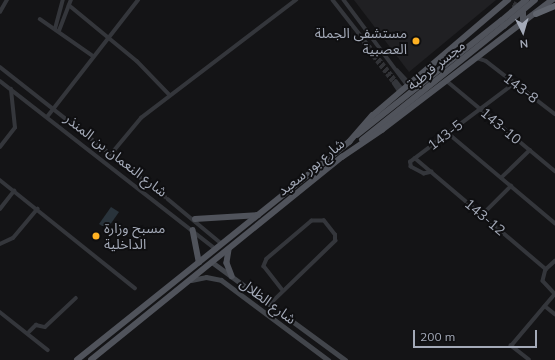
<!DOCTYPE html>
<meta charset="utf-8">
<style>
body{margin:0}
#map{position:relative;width:555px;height:360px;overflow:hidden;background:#141416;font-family:Mulish,"Noto Sans Arabic",sans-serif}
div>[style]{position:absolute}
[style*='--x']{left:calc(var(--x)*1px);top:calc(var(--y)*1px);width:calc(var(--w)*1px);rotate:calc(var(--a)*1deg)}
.built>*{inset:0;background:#202023}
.water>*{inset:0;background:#29333b}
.street-tunnel>*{height:3.5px;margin-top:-1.75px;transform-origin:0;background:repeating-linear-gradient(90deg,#313236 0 3.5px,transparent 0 5.5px)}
.primary-tunnel>*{height:5.5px;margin-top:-2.75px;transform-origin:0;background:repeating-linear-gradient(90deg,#313236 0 5.5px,transparent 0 8.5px)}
.street>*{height:3.5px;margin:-1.75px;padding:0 1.75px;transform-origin:1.75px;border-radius:1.75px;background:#34363b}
.secondary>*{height:5px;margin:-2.5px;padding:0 2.5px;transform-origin:2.5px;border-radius:2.5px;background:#42454b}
.primary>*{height:5.5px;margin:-2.75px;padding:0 2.75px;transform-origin:2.75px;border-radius:2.75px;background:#50535b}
.highway>*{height:6px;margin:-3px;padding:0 3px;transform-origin:3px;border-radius:3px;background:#60646d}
.primary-bridge>*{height:5.5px;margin:-2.75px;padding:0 2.75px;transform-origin:2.75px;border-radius:2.75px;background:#50535b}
.dots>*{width:11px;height:11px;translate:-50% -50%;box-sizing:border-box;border:2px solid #0f0f11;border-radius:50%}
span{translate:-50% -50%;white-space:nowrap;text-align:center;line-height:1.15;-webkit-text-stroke:4px #0f0f11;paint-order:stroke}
.poi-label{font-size:14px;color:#a4aab8}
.right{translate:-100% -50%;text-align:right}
.left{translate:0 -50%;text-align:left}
.street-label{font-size:14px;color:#a4aab8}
.north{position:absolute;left:503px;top:12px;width:40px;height:40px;-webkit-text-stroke:3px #0f0f11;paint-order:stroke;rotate:175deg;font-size:11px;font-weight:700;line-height:16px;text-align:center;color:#a4aab8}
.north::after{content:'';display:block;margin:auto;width:14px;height:18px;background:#a4aab8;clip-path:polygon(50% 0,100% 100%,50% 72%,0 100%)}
.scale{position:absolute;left:413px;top:330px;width:124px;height:18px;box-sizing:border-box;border:2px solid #a4aab8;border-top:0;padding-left:5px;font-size:12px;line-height:14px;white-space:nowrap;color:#a4aab8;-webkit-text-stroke:3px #0f0f11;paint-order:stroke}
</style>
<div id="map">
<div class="built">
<div style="clip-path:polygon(354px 0,496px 0,409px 72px)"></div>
</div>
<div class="water">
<div style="clip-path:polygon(111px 207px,119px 212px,107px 229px,99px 224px)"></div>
</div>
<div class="street-tunnel">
<div style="--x:369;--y:46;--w:44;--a:52.4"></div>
<div style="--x:367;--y:48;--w:44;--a:52.4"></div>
<div style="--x:155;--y:189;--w:16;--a:38"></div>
</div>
<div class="primary-tunnel">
<div style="--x:513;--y:4;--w:9;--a:27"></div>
</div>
<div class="street">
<div style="--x:333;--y:0;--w:58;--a:52"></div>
<div style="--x:344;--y:0;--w:107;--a:53.3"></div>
<div style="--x:69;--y:5;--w:88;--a:39.5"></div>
<div style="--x:137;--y:61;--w:47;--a:45.9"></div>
<div style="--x:0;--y:12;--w:14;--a:-60"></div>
<div style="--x:40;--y:19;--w:65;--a:34.9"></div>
<div style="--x:55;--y:29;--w:30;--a:-75"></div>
<div style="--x:59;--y:31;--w:33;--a:-69"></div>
<div style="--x:364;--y:42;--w:7;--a:63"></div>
<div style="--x:477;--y:58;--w:9;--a:18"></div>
<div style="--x:486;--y:61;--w:87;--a:37.5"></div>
<div style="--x:0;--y:67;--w:197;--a:38.2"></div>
<div style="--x:397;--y:70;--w:19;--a:47"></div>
<div style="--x:0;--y:81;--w:274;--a:37.9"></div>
<div style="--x:396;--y:81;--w:11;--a:52"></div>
<div style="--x:447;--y:81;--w:141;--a:39.8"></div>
<div style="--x:394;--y:83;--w:11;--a:56"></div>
<div style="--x:47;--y:117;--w:148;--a:-52.1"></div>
<div style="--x:448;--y:133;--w:140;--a:40.1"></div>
<div style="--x:0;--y:147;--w:24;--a:-52"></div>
<div style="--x:15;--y:128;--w:39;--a:-96"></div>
<div style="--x:111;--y:154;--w:47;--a:-50.2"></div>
<div style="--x:141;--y:118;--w:195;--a:-37.3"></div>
<div style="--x:415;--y:158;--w:172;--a:40.3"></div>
<div style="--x:546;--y:269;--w:12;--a:-42"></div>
<div style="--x:432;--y:172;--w:8;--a:166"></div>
<div style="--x:424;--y:174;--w:15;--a:-152"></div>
<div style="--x:411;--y:167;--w:5;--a:-101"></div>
<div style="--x:410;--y:162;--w:131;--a:-37"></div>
<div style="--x:501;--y:178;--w:40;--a:-44"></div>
<div style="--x:0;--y:180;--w:173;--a:38.7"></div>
<div style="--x:168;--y:199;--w:70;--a:39.8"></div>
<div style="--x:0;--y:209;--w:23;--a:-52"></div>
<div style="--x:482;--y:215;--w:41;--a:-45"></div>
<div style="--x:0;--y:244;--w:14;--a:-25"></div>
<div style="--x:13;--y:238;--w:38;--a:-50"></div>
<div style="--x:546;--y:269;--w:12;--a:104"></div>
<div style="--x:543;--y:281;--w:18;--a:47"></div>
<div style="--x:270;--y:304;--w:91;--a:-44.1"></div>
<div style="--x:335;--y:241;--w:6;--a:-90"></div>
<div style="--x:335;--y:235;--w:18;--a:-128"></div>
<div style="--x:324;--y:221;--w:12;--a:180"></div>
<div style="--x:312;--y:221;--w:59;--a:139.8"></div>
<div style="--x:267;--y:259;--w:8;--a:113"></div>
<div style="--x:264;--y:266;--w:29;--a:52"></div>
<div style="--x:545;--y:306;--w:13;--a:39"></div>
<div style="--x:0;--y:312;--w:61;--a:38.4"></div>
<div style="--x:29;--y:332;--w:10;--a:-45"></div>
<div style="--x:36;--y:325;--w:9;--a:13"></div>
<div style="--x:45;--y:327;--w:42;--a:-43.1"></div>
<div style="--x:529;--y:360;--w:23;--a:-142"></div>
<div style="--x:511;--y:346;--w:68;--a:-49.8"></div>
</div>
<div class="secondary">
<div style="--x:213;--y:263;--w:164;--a:36.3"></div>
<div style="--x:191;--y:280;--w:15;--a:-11"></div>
<div style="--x:206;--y:277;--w:15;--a:11"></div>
<div style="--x:221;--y:280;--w:134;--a:36.8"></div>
</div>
<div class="primary">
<div style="--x:523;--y:24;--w:12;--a:-90"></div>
<div style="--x:357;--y:135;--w:184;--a:-38.4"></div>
<div style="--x:362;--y:140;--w:182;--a:-38.8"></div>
<div style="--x:195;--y:219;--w:63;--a:-3.6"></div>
<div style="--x:193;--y:230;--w:33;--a:79"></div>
<div style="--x:229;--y:250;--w:13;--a:99"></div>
<div style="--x:227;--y:263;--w:14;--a:69"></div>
<div style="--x:77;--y:360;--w:349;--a:-38.7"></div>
<div style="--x:349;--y:142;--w:35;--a:-49"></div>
<div style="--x:372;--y:116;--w:179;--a:-40.5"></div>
<div style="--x:91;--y:360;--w:323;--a:-39"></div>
<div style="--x:342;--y:157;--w:48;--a:-34"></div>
<div style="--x:382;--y:130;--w:214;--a:-37.4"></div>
</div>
<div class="highway">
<div style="--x:536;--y:14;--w:21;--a:-23"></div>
</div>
<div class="primary-bridge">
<div style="--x:501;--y:21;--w:33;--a:-40"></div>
<div style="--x:504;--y:26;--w:40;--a:-40"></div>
</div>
<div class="dots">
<div style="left:416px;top:41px;background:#ffb223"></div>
<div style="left:96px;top:236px;background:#ffb223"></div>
</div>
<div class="poi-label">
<span class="right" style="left:407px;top:41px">مستشفى الجملة<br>العصبية</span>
<span class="left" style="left:104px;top:236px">مسبح وزارة<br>الداخلية</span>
</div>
<div class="street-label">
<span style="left:436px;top:65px;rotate:-39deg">مجسر قرطبة</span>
<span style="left:521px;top:88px;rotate:37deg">143-8</span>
<span style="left:501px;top:126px;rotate:40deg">143-10</span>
<span style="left:445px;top:135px;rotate:-37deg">143-5</span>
<span style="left:116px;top:155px;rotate:38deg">شارع النعمان بن المنذر</span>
<span style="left:311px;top:167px;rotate:-39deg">شارع بور سعيد</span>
<span style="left:485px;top:217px;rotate:40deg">143-12</span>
<span style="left:268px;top:301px;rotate:37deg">شارع الظلال</span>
</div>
<div class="north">N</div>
<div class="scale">200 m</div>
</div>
